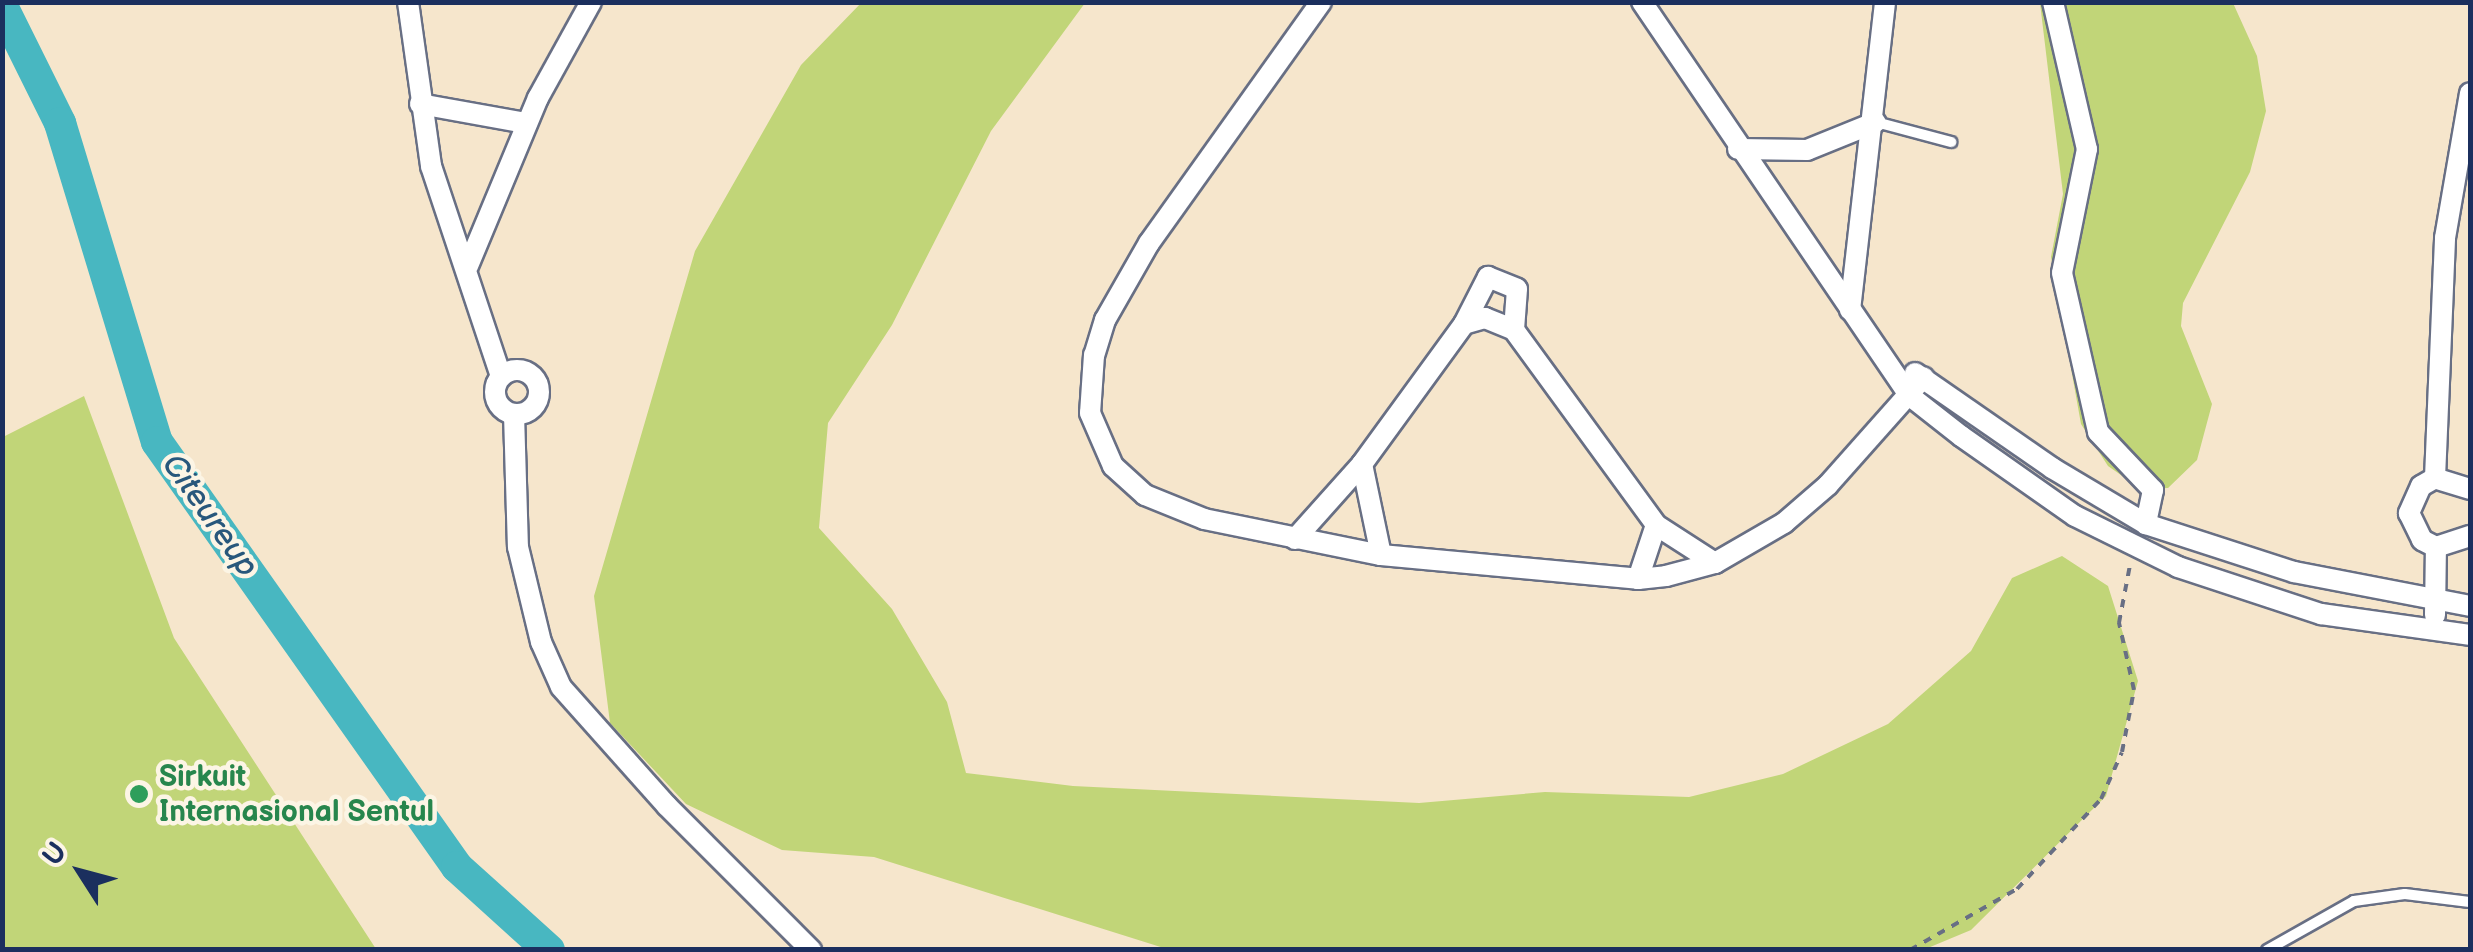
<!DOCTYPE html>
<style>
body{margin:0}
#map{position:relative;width:2473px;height:952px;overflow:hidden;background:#f6e6cc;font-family:"Balsamiq Sans",sans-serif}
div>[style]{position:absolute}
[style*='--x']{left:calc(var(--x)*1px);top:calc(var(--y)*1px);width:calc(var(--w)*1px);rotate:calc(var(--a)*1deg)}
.green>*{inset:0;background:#c1d578}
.river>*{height:32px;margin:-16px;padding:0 16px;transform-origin:16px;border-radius:16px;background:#48b7c1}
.path>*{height:4px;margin-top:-2px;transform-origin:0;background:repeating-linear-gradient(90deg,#686f84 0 8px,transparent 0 16px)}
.roads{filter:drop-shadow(2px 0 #686f84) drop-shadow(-2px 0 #686f84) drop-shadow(0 2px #686f84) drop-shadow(0 -2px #686f84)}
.lane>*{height:10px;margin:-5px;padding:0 5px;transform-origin:5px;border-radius:5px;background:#fff}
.street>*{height:20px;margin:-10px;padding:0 10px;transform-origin:10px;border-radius:10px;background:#fff}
.street>.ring{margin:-10px;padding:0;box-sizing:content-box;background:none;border:20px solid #fff;border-radius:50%}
.dots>*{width:28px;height:28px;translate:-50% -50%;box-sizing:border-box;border:5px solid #fcf5e5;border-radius:50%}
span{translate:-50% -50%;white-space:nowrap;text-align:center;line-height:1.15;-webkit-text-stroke:9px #fcf5e5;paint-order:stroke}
.leisure-label{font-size:30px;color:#27864d;font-weight:700}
.left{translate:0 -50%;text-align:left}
.water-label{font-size:32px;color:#28587c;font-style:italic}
.frame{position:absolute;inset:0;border:5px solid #1b2f5e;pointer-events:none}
.north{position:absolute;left:30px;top:822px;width:100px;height:100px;-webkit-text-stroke:8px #fcf5e5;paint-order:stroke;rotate:306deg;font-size:28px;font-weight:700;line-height:40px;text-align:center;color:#1b2f5e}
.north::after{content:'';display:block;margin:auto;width:35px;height:45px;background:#1b2f5e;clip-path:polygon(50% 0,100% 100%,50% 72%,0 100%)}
</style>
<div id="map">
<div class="green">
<div style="clip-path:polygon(862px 2px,1085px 3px,991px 131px,892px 325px,828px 423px,819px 528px,892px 609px,947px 702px,966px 773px,1073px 786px,1419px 803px,1545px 792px,1689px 797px,1783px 774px,1888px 724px,1971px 651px,2012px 578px,2062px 556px,2108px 586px,2138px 681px,2106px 796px,1971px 930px,1923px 950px,1167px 949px,874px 857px,782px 850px,686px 804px,610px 723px,594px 596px,695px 251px,801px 65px)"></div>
<div style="clip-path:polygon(2040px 3px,2233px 3px,2257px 56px,2266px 111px,2250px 172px,2183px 303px,2181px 326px,2212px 404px,2197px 460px,2168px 488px,2141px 489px,2108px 466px,2081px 424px,2051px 257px,2063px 194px)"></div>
<div style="clip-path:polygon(84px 396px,174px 638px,376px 949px,3px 949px,3px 437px)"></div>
</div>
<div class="river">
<div style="--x:2;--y:6;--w:131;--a:63.6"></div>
<div style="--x:60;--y:123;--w:333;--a:73.1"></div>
<div style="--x:157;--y:442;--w:520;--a:54.78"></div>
<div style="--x:457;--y:867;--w:124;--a:42.1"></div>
</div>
<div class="path">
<div style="--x:1910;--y:950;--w:123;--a:-29.7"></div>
<div style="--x:2017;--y:889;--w:123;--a:-47"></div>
<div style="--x:2101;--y:799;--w:51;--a:-65.9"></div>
<div style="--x:2122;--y:752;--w:63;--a:-79"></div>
<div style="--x:2134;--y:690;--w:69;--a:-102.6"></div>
<div style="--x:2119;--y:623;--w:59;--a:-79.3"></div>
</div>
<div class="roads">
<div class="lane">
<div style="--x:1876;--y:122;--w:78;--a:14.9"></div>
<div style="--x:2267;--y:950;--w:100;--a:-29.4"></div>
<div style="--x:2354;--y:901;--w:51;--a:-7.8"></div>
<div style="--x:2405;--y:894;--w:65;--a:7"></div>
</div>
<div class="street">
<div style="--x:408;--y:2;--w:166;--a:82"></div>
<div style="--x:431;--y:166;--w:222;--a:71.6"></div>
<div style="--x:1321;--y:2;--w:296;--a:125.5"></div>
<div style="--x:1149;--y:243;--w:89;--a:119.7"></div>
<div style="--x:1105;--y:320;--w:37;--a:107"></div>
<div style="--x:1094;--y:355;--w:58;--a:93.9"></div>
<div style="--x:1090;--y:413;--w:58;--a:66.5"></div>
<div style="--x:1113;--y:466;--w:43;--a:42.2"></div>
<div style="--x:1145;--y:495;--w:64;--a:22.1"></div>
<div style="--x:1204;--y:519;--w:181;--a:11.5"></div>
<div style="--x:1381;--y:555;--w:258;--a:5.3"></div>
<div style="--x:1638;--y:579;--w:28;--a:-6"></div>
<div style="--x:1666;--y:576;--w:51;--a:-14.9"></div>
<div style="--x:1715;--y:563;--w:80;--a:-30.1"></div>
<div style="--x:1784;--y:523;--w:58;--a:-40.8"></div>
<div style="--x:1828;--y:485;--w:144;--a:-48.4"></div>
<div style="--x:1642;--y:2;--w:477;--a:55.8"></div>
<div style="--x:1910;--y:396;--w:65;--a:38.1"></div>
<div style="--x:1961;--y:436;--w:139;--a:35.1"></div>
<div style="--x:2075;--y:516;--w:115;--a:26.3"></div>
<div style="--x:2178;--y:567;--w:151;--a:18.2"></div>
<div style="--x:2321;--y:614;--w:150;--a:8"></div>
<div style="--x:2053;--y:2;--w:151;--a:77"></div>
<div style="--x:2087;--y:149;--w:126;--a:101.4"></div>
<div style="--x:2062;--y:273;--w:163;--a:77.2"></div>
<div style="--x:2098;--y:432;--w:80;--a:46.5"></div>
<div style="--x:2153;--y:490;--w:35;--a:102"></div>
<div style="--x:420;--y:104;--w:108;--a:10.2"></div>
<div style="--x:1738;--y:149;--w:69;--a:0.8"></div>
<div style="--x:1807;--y:150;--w:74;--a:-22.1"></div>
<div style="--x:468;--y:266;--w:182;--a:-67.4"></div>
<div style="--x:538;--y:98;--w:110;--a:-61.1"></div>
<div style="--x:1850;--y:310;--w:310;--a:-83.5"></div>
<div style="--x:1464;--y:324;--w:53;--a:-62.9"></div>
<div style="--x:1488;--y:277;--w:31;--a:22"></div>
<div style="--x:1517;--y:289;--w:41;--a:94.2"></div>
<div class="ring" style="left:495px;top:370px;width:24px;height:24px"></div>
<div style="--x:1915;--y:373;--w:167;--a:34.7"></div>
<div style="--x:2052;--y:468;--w:109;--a:30.8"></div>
<div style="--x:2146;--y:524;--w:156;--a:18"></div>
<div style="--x:2294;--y:572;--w:179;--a:10.9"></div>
<div style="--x:514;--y:414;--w:133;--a:88.3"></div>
<div style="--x:518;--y:547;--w:98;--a:76.4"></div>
<div style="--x:541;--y:642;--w:49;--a:66"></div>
<div style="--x:561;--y:687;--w:159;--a:48.3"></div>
<div style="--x:667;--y:806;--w:204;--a:45"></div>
<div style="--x:1362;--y:464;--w:93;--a:78.2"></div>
<div style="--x:2435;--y:478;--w:240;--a:-87.6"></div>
<div style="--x:2445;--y:238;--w:147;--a:-80.2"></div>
<div style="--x:2470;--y:489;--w:37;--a:-163"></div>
<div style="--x:2435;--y:478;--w:16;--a:150"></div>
<div style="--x:2421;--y:486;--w:30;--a:114"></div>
<div style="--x:2409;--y:513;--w:30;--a:64"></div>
<div style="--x:2422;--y:540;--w:16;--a:27"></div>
<div style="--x:2436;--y:547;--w:36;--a:-18"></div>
<div style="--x:1295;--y:539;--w:101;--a:-48.2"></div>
<div style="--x:1362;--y:464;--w:173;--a:-53.9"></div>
<div style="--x:1464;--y:324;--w:22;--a:-16"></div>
<div style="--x:1485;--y:318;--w:31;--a:22"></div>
<div style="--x:1514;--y:330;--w:241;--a:53.9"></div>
<div style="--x:1656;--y:525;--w:70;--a:32.8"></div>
<div style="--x:1638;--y:579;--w:57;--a:-71.6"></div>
<div style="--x:2435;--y:615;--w:68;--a:-89.2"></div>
</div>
</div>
<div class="dots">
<div style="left:139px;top:794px;background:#2e9e5b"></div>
</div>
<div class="leisure-label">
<span class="left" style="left:159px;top:794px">Sirkuit<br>Internasional Sentul</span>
</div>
<div class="water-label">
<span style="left:209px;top:516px;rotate:55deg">Citeureup</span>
</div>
<div class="frame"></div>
<div class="north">U</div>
</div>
